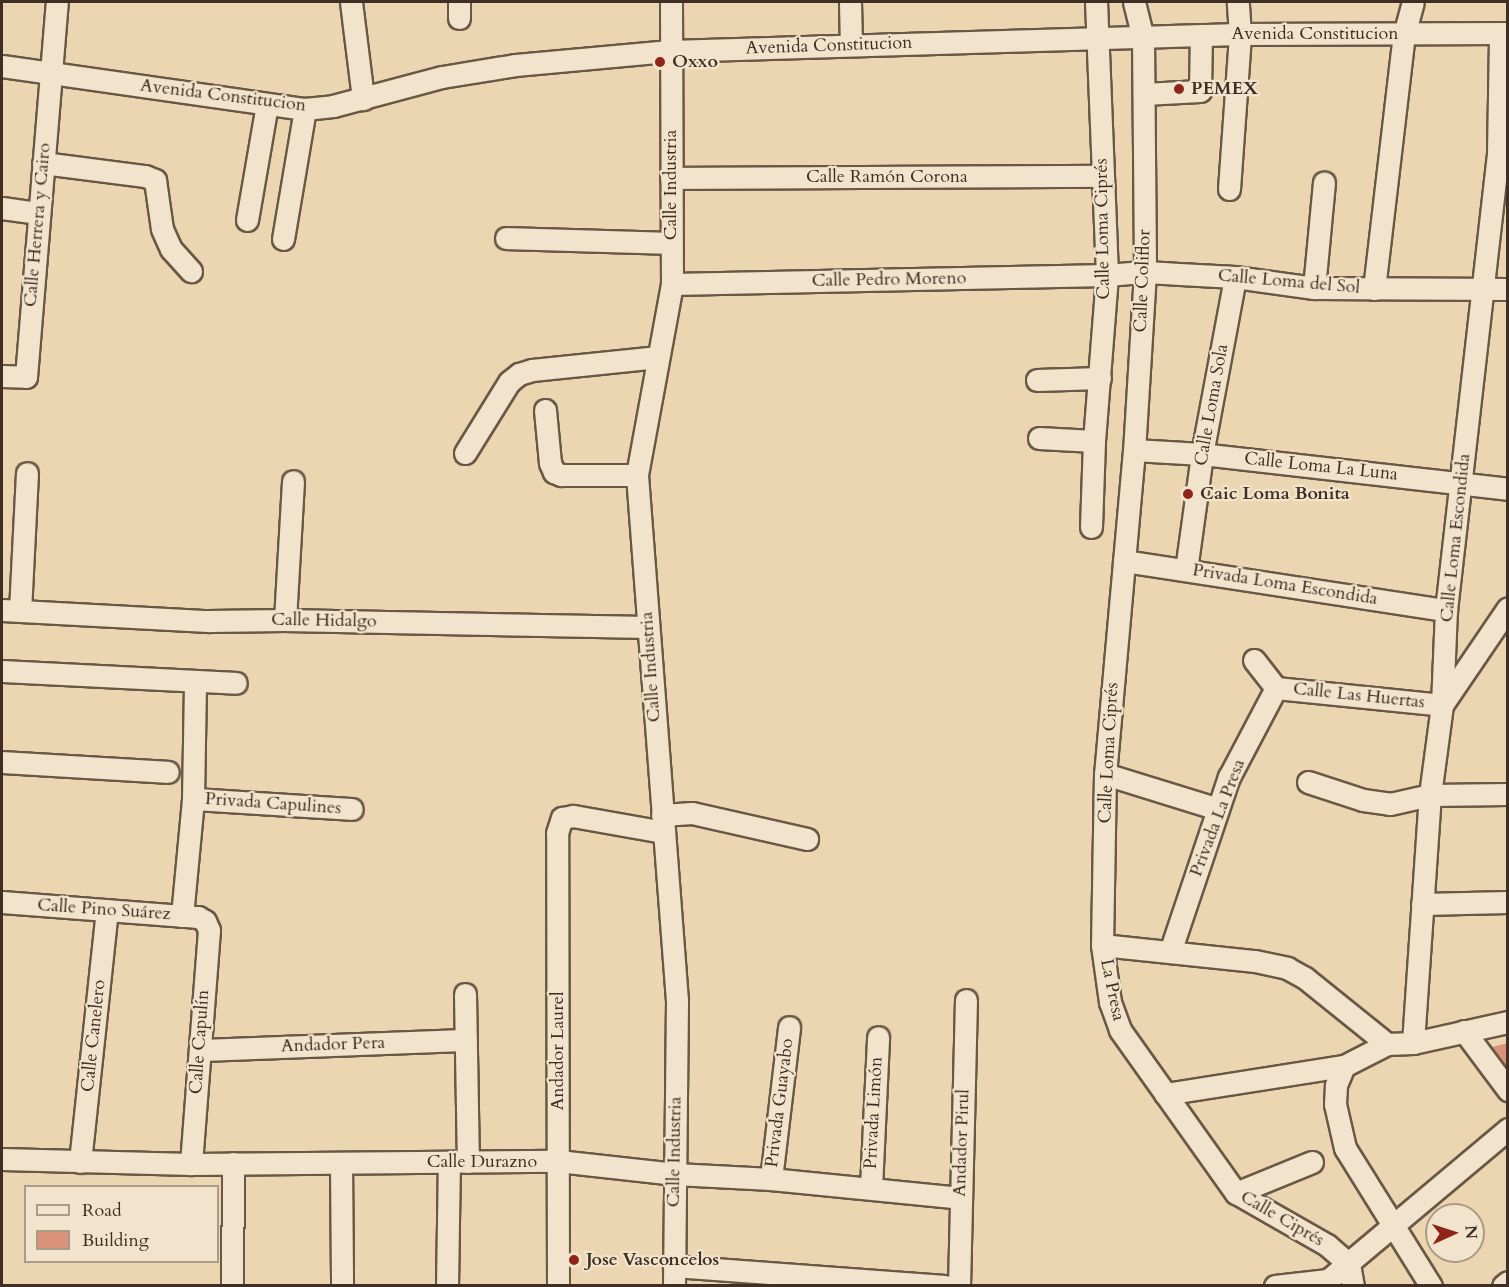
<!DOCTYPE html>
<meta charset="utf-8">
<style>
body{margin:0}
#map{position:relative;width:1509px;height:1287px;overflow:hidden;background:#ebd6b1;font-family:Cardo,serif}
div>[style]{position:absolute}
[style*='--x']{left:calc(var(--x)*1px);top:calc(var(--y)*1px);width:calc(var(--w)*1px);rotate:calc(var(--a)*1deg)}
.building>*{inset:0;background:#da937a}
.roads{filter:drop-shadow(2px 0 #695846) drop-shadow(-2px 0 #695846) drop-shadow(0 2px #695846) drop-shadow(0 -2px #695846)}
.minor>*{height:21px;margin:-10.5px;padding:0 10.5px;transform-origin:10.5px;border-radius:10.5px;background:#f2e4cc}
.dots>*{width:16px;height:16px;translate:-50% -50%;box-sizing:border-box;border:3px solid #f2e4cc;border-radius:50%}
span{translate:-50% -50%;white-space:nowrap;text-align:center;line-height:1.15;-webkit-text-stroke:4.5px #f2e4cc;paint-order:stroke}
.street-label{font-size:18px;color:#3e2e23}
.poi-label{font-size:18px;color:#3e2e23;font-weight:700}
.left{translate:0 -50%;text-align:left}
.frame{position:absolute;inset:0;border:3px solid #3e2e23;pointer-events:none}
.legend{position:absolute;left:24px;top:1185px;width:195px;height:78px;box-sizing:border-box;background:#f2e4cc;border:2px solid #aa9b88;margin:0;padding:8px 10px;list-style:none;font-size:18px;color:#3e2e23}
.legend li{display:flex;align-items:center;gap:12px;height:30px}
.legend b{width:30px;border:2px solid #aa9b88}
.north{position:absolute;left:1425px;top:1203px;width:60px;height:60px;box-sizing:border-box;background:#f2e4cc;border:2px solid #aa9b88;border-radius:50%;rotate:87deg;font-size:16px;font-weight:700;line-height:24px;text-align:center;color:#3e2e23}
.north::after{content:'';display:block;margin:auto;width:21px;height:27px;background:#8f2418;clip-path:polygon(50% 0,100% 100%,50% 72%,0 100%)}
</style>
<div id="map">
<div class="building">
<div style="clip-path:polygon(1508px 1043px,1508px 1068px,1492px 1047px)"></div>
</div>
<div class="roads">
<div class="minor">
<div style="--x:351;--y:2;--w:98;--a:82.9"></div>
<div style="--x:671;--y:2;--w:282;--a:89.8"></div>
<div style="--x:672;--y:284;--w:194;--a:100.4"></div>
<div style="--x:637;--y:475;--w:528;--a:85.65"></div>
<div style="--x:677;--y:1001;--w:285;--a:90.6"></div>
<div style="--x:850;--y:2;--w:43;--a:88.7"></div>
<div style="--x:1134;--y:2;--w:36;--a:76"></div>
<div style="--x:1143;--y:37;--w:235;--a:89.5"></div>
<div style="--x:1145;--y:272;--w:178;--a:93.5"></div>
<div style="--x:1134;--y:450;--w:325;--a:95.1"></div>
<div style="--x:1105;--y:774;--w:171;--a:91"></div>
<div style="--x:1102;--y:945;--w:58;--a:82"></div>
<div style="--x:1110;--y:1002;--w:30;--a:70"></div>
<div style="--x:1120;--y:1030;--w:200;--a:54.6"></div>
<div style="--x:1236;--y:1193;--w:105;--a:29.7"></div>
<div style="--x:1327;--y:1245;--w:29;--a:41"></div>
<div style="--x:1349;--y:1264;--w:22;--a:80"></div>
<div style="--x:459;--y:18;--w:16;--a:-90"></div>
<div style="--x:2;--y:66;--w:306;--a:8.1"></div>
<div style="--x:305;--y:109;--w:28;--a:-6"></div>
<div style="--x:333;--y:106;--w:113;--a:-14.9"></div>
<div style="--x:442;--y:77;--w:74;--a:-9.3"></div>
<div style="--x:515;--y:65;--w:156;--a:-5.2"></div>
<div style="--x:670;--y:51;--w:570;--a:-1.71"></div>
<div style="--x:1240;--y:34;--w:268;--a:-0.2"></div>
<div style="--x:1144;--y:94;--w:56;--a:-3.1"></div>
<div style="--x:1200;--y:91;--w:56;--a:-89"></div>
<div style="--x:43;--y:163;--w:103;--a:7.3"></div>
<div style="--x:145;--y:176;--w:11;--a:22"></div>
<div style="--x:155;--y:180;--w:49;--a:81.9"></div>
<div style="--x:162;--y:229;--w:22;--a:66"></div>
<div style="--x:171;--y:249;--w:30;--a:48"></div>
<div style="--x:671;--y:178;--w:431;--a:-0.3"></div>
<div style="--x:1229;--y:189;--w:155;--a:-85.9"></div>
<div style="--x:1240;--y:34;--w:32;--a:-94"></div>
<div style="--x:2;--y:208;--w:37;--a:8"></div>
<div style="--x:247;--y:220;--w:118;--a:-80.2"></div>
<div style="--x:506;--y:238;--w:165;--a:1.7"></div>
<div style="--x:283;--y:239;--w:132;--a:-80.4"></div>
<div style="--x:672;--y:284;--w:435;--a:-1.2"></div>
<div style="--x:1107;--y:275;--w:38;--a:-5"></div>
<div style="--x:1145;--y:272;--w:90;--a:3.2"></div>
<div style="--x:1235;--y:277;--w:80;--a:7.9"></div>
<div style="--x:1314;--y:288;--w:194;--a:0.3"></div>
<div style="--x:1314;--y:288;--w:106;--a:-84.6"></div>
<div style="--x:1374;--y:289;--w:256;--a:-83.3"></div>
<div style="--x:1404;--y:35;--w:34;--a:-75"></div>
<div style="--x:2;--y:376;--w:24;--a:2"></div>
<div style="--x:26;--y:377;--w:376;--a:-85.3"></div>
<div style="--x:1037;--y:380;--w:63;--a:-1.8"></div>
<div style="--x:545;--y:410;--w:53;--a:84.6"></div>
<div style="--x:550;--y:463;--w:10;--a:66"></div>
<div style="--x:554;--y:472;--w:8;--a:23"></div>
<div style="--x:561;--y:475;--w:76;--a:0"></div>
<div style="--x:1039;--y:438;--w:55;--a:3.1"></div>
<div style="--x:1134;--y:450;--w:68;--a:3.4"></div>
<div style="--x:1202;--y:454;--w:308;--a:6.5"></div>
<div style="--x:465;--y:453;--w:84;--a:-58.2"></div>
<div style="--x:509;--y:382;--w:13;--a:-39"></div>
<div style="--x:519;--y:374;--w:14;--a:-17"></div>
<div style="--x:532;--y:370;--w:127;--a:-5.9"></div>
<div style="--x:1091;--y:527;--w:86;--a:-88"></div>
<div style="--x:1094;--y:441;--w:167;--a:-85.5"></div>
<div style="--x:1107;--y:275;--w:273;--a:-92.3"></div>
<div style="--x:1124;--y:561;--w:326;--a:8.7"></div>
<div style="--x:1186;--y:570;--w:117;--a:-82.1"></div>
<div style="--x:1202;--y:454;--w:180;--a:-79.4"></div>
<div style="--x:2;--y:610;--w:206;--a:3.1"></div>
<div style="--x:208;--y:621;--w:77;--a:-0.7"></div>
<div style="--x:285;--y:620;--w:363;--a:1.1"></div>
<div style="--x:20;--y:611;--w:138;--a:-87.1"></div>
<div style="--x:285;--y:620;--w:139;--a:-86.7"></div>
<div style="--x:1254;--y:660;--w:36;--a:52"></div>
<div style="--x:2;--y:671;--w:234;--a:2.9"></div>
<div style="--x:1276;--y:688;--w:167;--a:5.8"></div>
<div style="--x:1442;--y:705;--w:117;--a:-55.8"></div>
<div style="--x:2;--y:762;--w:166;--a:3.4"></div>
<div style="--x:1105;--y:774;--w:118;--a:17.2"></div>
<div style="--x:1308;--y:782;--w:58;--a:18.1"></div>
<div style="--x:1363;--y:800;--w:27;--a:8"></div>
<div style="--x:1390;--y:804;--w:41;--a:-12.7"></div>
<div style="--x:1430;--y:795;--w:78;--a:-0.7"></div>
<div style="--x:193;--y:799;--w:159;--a:3.6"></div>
<div style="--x:662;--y:815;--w:30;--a:-4"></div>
<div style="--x:692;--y:813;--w:118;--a:12.7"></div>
<div style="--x:2;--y:902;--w:197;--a:4.4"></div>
<div style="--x:198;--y:917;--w:8;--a:30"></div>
<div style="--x:205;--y:921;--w:10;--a:66"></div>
<div style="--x:209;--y:930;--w:235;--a:94.4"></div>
<div style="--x:1422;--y:904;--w:86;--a:-1.3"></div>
<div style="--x:182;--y:916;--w:118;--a:-84.6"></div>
<div style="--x:193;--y:799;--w:118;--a:-89"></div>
<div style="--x:1102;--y:945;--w:154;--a:6"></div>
<div style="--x:1255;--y:961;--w:33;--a:12"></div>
<div style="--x:1287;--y:968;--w:21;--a:29"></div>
<div style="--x:1305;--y:978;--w:105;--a:38.8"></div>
<div style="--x:1170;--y:952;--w:185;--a:-71.4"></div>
<div style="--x:1229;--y:777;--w:101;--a:-62.2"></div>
<div style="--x:465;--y:994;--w:168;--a:89"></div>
<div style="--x:1464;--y:1031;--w:74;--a:53.3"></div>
<div style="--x:1413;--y:1043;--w:249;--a:-86.1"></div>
<div style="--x:1430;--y:795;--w:91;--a:-82.4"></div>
<div style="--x:1442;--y:705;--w:95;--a:-87.6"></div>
<div style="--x:1446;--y:610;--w:460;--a:-83.5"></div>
<div style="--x:1498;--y:153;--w:119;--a:-89"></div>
<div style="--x:200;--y:1050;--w:266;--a:-2.2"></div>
<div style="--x:1344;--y:1066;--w:21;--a:113"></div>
<div style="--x:1336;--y:1085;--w:19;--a:93"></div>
<div style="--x:1335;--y:1104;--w:45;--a:77.2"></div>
<div style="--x:1345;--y:1148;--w:163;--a:58.1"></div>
<div style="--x:1165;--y:1094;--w:181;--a:-8.9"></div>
<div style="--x:1344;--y:1066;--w:48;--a:-27.1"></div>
<div style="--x:1387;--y:1044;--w:26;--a:-2"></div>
<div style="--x:1413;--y:1043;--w:97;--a:-12.5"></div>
<div style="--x:2;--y:1159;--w:189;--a:1.5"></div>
<div style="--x:191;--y:1164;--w:367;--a:-0.5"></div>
<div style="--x:558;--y:1161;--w:118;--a:6.3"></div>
<div style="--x:675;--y:1174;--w:96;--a:3"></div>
<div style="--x:771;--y:1179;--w:190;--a:5.7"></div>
<div style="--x:80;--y:1162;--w:253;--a:-83.9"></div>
<div style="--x:341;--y:1163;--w:123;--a:89.5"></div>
<div style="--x:771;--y:1179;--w:153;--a:-83.2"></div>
<div style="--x:871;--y:1188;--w:151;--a:-87.3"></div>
<div style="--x:1236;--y:1193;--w:82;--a:-22.2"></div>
<div style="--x:674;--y:1266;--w:271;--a:4.2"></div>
<div style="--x:232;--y:1286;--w:123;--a:-89.5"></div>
<div style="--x:447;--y:1286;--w:124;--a:-89.1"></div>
<div style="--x:558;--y:1286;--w:453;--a:-90.1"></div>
<div style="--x:557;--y:833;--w:16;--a:-72"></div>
<div style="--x:562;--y:818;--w:11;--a:-10"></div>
<div style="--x:573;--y:816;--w:92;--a:10"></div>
<div style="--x:959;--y:1286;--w:286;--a:-88.6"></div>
<div style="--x:1275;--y:1286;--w:53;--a:-6.5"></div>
<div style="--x:1328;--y:1280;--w:235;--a:-40"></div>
<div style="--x:1503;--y:1286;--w:6;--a:-39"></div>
</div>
</div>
<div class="dots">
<div style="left:660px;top:62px;background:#8f2418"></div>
<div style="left:1179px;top:89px;background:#8f2418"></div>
<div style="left:1188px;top:494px;background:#8f2418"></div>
<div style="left:574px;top:1260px;background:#8f2418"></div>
</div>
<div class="street-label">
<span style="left:1315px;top:34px">Avenida Constitucion</span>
<span style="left:829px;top:46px;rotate:-2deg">Avenida Constitucion</span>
<span style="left:223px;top:96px;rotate:7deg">Avenida Constitucion</span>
<span style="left:887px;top:177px">Calle Ramón Corona</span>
<span style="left:671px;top:185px;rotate:-90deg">Calle Industria</span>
<span style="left:38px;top:225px;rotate:-85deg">Calle Herrera y Cairo</span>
<span style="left:1103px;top:229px;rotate:-91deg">Calle Loma Ciprés</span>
<span style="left:889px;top:280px;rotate:-1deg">Calle Pedro Moreno</span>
<span style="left:1143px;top:281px;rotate:-88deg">Calle Coliflor</span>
<span style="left:1289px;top:282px;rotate:5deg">Calle Loma del Sol</span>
<span style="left:1212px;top:405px;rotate:-80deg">Calle Loma Sola</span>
<span style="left:1321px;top:467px;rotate:6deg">Calle Loma La Luna</span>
<span style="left:1456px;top:538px;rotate:-84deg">Calle Loma Escondida</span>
<span style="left:1285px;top:585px;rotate:9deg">Privada Loma Escondida</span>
<span style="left:324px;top:621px;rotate:1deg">Calle Hidalgo</span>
<span style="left:651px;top:667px;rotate:-94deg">Calle Industria</span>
<span style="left:1359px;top:696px;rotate:6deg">Calle Las Huertas</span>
<span style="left:1109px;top:753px;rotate:-87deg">Calle Loma Ciprés</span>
<span style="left:273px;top:804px;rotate:4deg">Privada Capulines</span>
<span style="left:1218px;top:818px;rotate:-69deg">Privada La Presa</span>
<span style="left:104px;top:910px;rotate:4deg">Calle Pino Suárez</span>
<span style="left:1112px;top:990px;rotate:78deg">La Presa</span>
<span style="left:94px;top:1036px;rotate:-84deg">Calle Canelero</span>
<span style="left:200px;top:1042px;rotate:-86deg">Calle Capulín</span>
<span style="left:333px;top:1045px;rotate:-2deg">Andador Pera</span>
<span style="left:558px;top:1051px;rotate:-90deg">Andador Laurel</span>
<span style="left:780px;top:1103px;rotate:-83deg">Privada Guayabo</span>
<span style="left:874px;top:1113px;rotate:-87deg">Privada Limón</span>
<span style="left:962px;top:1143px;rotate:-88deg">Andador Pirul</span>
<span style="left:675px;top:1152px;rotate:-89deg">Calle Industria</span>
<span style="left:482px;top:1162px">Calle Durazno</span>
<span style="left:1282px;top:1219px;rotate:30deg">Calle Ciprés</span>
</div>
<div class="poi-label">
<span class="left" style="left:672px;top:62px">Oxxo</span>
<span class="left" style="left:1191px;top:89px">PEMEX</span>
<span class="left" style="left:1200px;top:494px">Caic Loma Bonita</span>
<span class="left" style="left:586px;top:1260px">Jose Vasconcelos</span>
</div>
<div class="frame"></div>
<ul class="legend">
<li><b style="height:8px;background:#f2e4cc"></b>Road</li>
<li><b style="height:16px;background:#da937a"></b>Building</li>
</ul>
<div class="north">N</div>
</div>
